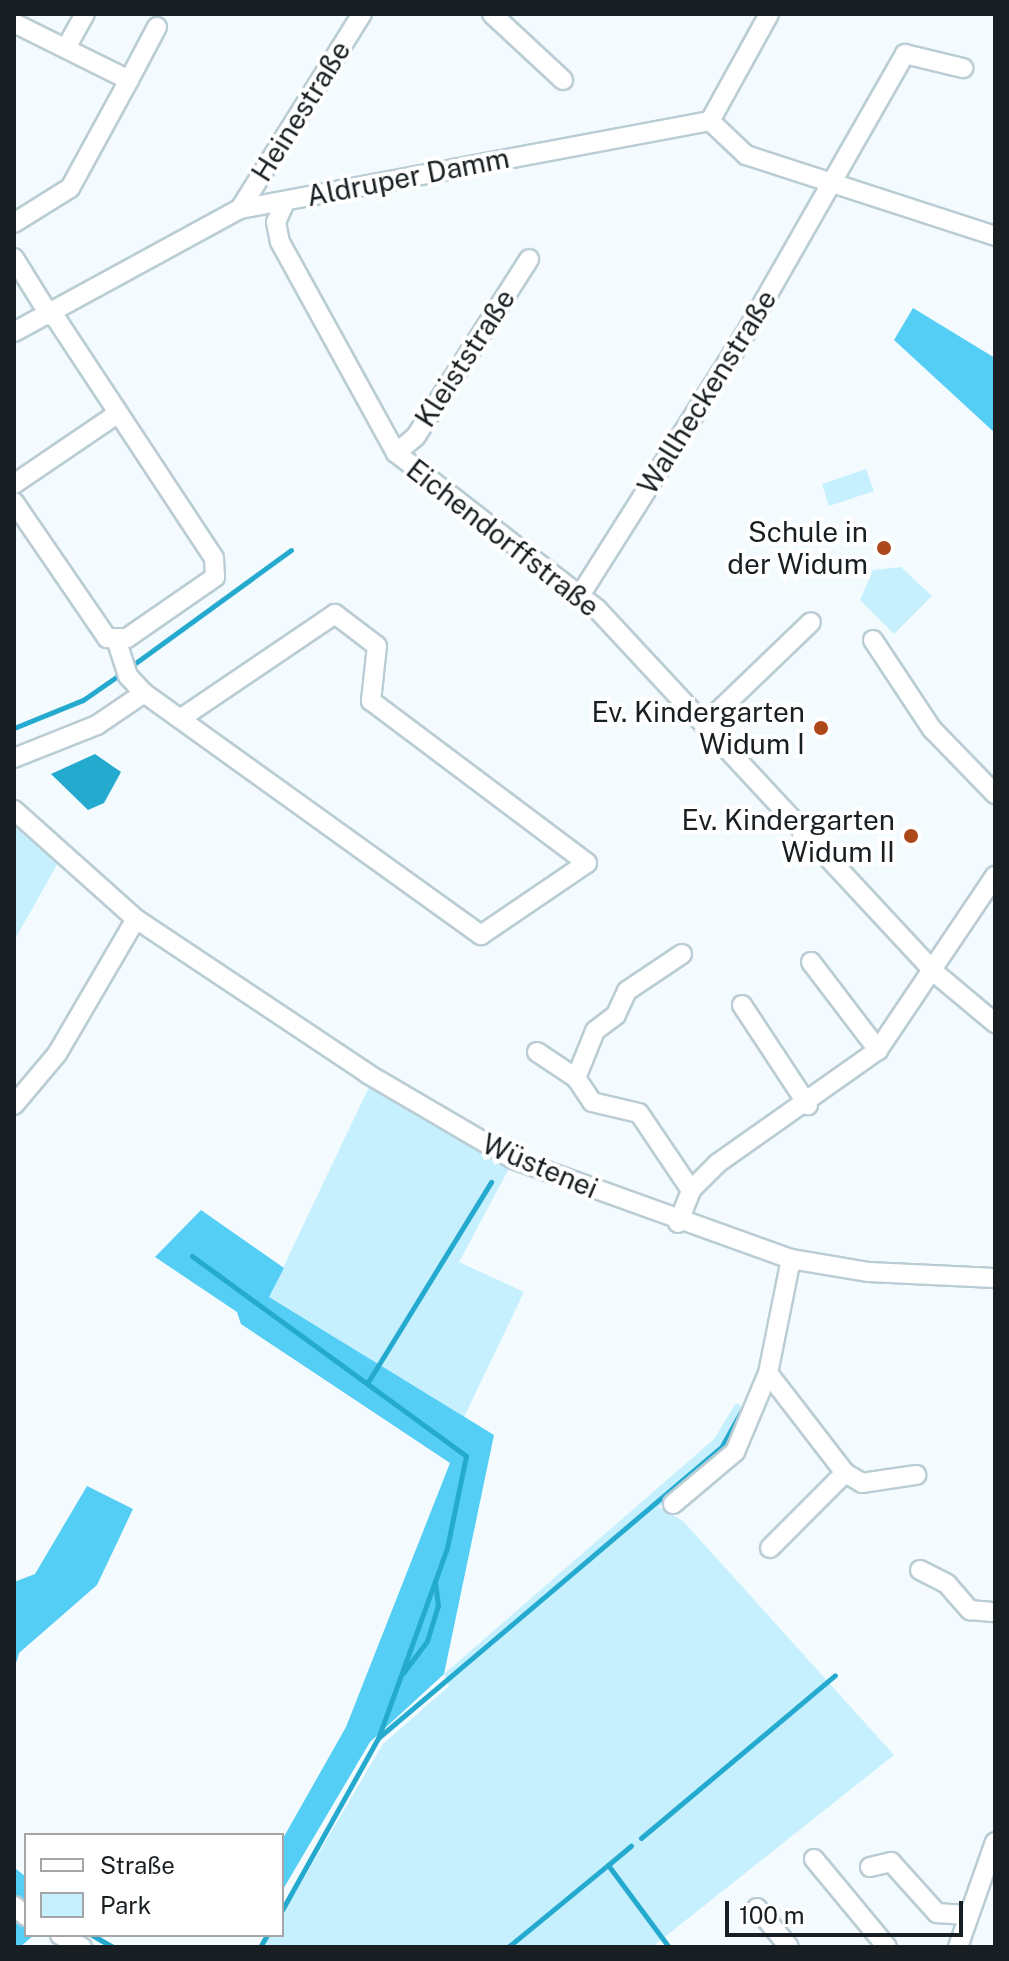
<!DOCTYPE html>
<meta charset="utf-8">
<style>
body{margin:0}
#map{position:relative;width:1009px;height:1961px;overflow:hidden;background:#f4fbfe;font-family:"Public Sans",sans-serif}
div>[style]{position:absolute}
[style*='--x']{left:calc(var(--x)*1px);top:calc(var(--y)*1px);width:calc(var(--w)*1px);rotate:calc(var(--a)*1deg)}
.green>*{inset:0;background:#c7f0ff}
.forest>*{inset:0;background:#55cef5}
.water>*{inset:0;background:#25aacf}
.stream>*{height:5px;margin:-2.5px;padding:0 2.5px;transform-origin:2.5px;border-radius:2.5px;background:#25aacf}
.roads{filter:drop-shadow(2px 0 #bbcdd4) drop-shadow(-2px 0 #bbcdd4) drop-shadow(0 2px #bbcdd4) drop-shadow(0 -2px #bbcdd4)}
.minor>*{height:18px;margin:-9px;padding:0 9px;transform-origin:9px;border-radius:9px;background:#fff}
.dots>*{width:22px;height:22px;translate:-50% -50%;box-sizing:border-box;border:4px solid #fff;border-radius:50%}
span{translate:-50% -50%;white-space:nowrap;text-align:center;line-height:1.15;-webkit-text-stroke:8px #fff;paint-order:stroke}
.street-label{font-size:28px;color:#181e21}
.poi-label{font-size:28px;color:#181e21}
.right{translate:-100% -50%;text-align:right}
.frame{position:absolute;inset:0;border:16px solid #181e21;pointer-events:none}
.legend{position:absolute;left:24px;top:1833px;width:260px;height:104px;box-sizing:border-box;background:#fff;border:2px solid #a3a5a6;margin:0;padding:10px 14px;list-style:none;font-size:24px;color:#181e21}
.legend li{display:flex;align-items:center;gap:16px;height:40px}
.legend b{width:40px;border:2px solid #a3a5a6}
.scale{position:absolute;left:725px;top:1901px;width:238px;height:36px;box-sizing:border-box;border:4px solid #181e21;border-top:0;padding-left:10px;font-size:24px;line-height:28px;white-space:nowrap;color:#181e21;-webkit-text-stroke:6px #fff;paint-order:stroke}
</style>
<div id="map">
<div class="green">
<div style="clip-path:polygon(866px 469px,874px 491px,829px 506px,822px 484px)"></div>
<div style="clip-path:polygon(901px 567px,932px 596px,894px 634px,860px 600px,873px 570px)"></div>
<div style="clip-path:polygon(14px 823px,59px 861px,14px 941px)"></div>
<div style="clip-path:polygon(370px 1085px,511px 1165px,459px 1262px,524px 1292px,464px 1417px,269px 1297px)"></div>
<div style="clip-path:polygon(736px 1403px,745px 1408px,728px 1448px,659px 1507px,683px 1521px,894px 1755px,652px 1947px,263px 1947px,270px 1935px,282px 1935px,282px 1915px,383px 1744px,449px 1686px,444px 1674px,714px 1439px)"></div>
</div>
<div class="forest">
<div style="clip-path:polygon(913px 308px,995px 358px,995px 433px,894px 340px)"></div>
<div style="clip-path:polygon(201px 1210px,284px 1268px,269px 1297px,494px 1435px,444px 1674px,370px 1742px,282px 1891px,282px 1840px,346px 1727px,450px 1463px,241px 1324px,237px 1312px,155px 1257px)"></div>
<div style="clip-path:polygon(87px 1486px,133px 1509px,97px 1585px,19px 1653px,14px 1670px,14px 1582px,35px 1574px)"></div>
<div style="clip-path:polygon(15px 1868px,26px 1877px,26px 1935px,34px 1935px,20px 1947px,14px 1947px)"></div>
</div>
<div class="water">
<div style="clip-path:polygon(95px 754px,121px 772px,104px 803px,88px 810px,51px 774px)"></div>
</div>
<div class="stream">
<div style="--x:130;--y:667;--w:199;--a:-36"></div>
<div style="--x:14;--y:728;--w:74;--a:-22.1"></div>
<div style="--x:83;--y:700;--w:47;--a:-34.7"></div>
<div style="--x:192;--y:1256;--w:339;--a:36.1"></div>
<div style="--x:466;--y:1456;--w:94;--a:101.7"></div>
<div style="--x:447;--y:1548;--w:200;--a:109.9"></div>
<div style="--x:368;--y:1382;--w:235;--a:-58.4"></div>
<div style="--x:403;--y:1673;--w:40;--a:-53"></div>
<div style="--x:427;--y:1641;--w:37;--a:-73"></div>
<div style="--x:438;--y:1606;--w:23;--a:-97"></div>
<div style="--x:641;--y:1838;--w:253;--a:-40"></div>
<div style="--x:608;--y:1865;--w:30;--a:-40"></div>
<div style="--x:282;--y:1910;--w:197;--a:-60.8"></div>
<div style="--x:378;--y:1738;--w:451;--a:-40.3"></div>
<div style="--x:722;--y:1446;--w:39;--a:-61"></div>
<div style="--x:92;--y:1935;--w:24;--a:30"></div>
<div style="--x:260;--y:1947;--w:14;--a:-60"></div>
<div style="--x:508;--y:1947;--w:129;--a:-39.4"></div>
<div style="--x:608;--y:1865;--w:102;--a:53.4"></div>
</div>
<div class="roads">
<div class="minor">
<div style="--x:492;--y:14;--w:97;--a:42.9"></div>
<div style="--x:14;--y:23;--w:128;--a:26.4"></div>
<div style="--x:129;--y:80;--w:123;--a:118.6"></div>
<div style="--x:70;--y:188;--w:66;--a:148"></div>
<div style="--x:66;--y:48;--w:39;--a:-61"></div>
<div style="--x:129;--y:80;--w:60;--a:-62.2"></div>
<div style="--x:710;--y:121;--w:50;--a:43.4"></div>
<div style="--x:746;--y:155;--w:262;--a:18"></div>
<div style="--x:285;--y:202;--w:22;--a:114"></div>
<div style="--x:276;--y:222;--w:20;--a:79"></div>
<div style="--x:280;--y:242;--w:241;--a:61.2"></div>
<div style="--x:396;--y:453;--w:254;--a:37.8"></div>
<div style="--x:597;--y:609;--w:495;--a:47.1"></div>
<div style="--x:934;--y:972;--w:80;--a:39.9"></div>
<div style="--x:240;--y:209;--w:230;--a:-58"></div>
<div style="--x:14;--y:258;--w:68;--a:58.2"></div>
<div style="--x:14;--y:332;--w:257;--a:-28.6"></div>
<div style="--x:240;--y:209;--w:478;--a:-10.6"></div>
<div style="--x:710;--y:121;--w:122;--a:-61.1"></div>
<div style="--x:396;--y:453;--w:26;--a:-40"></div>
<div style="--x:416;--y:436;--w:210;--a:-57.4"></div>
<div style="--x:14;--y:484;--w:125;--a:-34.2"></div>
<div style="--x:14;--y:502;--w:165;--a:55.6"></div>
<div style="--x:107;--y:638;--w:20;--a:0"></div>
<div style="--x:127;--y:638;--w:107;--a:-34.7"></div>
<div style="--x:215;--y:577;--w:19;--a:-93"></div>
<div style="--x:214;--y:558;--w:292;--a:-123.4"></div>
<div style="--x:579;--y:597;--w:307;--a:-57.7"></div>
<div style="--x:743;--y:338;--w:327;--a:-60.3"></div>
<div style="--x:905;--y:54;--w:60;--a:13.6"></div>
<div style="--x:873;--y:640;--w:107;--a:56.5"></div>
<div style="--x:932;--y:729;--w:91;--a:45.9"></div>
<div style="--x:117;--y:642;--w:36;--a:72"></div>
<div style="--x:128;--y:676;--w:23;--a:47"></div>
<div style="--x:144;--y:693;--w:415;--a:35.7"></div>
<div style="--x:481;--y:935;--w:128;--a:-34.2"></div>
<div style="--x:587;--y:863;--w:270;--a:-143.1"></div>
<div style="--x:371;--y:701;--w:55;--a:-83.8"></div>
<div style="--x:377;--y:646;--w:53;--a:-142.7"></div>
<div style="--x:335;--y:614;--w:187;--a:145.9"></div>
<div style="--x:707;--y:722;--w:144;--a:-43.9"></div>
<div style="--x:14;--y:758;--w:89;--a:-21.7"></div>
<div style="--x:97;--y:725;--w:57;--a:-34.2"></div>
<div style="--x:14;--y:810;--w:164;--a:41.8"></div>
<div style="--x:136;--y:919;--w:279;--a:33.7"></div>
<div style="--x:368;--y:1074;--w:168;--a:30.4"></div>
<div style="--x:513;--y:1159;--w:295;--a:19.8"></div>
<div style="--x:791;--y:1259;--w:79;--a:9.5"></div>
<div style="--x:869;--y:1272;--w:126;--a:2.7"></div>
<div style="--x:682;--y:954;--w:66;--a:146.1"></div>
<div style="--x:627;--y:991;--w:26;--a:115"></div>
<div style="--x:616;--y:1015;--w:26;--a:143"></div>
<div style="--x:595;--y:1031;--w:51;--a:112"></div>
<div style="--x:576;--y:1078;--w:29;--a:56"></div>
<div style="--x:592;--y:1102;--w:48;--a:13.2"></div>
<div style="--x:639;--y:1113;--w:93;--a:56"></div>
<div style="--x:811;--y:962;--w:111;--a:52.7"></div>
<div style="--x:742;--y:1005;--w:120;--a:56.6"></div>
<div style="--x:537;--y:1052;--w:47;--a:33.7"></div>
<div style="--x:14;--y:1105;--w:67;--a:-49.9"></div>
<div style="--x:57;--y:1054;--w:156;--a:-59.7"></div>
<div style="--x:678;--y:1223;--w:35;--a:-68"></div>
<div style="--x:691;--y:1190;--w:38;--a:-45"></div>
<div style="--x:718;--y:1163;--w:196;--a:-35.2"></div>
<div style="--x:878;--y:1050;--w:210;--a:-56.1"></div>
<div style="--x:791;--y:1259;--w:116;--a:101.4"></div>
<div style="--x:768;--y:1373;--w:126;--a:52.4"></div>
<div style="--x:845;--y:1473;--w:20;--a:30"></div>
<div style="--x:862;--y:1483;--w:55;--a:-8.4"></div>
<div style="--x:673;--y:1504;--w:81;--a:-40"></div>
<div style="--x:735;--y:1452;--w:86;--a:-67.3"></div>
<div style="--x:770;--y:1548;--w:106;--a:-45"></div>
<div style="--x:920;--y:1570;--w:30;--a:27"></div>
<div style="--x:947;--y:1584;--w:35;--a:49"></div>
<div style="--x:970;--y:1610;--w:25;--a:5"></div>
<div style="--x:814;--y:1859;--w:114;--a:50.3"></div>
<div style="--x:870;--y:1867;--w:22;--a:-13"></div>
<div style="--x:891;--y:1862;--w:69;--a:48"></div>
<div style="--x:937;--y:1913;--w:32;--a:4"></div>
<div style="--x:14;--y:1906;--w:16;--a:40"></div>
<div style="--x:757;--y:1908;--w:50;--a:50.6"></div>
<div style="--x:60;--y:1935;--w:25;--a:29"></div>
<div style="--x:958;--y:1947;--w:111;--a:-70.6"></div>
</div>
</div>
<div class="dots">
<div style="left:884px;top:548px;background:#ac4819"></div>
<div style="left:821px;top:728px;background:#ac4819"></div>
<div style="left:911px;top:836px;background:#ac4819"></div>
</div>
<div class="street-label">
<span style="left:301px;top:111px;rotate:-58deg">Heinestraße</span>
<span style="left:408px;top:177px;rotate:-11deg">Aldruper Damm</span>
<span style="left:465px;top:358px;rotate:-57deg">Kleiststraße</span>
<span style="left:707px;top:392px;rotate:-58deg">Wallheckenstraße</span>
<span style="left:503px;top:538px;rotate:38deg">Eichendorffstraße</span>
<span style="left:540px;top:1166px;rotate:23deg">Wüstenei</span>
</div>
<div class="poi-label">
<span class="right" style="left:868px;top:548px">Schule in<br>der Widum</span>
<span class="right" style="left:805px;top:728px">Ev. Kindergarten<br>Widum I</span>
<span class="right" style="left:895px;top:836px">Ev. Kindergarten<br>Widum II</span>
</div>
<div class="frame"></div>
<ul class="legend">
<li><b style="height:10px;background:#fff"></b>Straße</li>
<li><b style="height:22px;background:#c7f0ff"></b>Park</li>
</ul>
<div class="scale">100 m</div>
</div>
